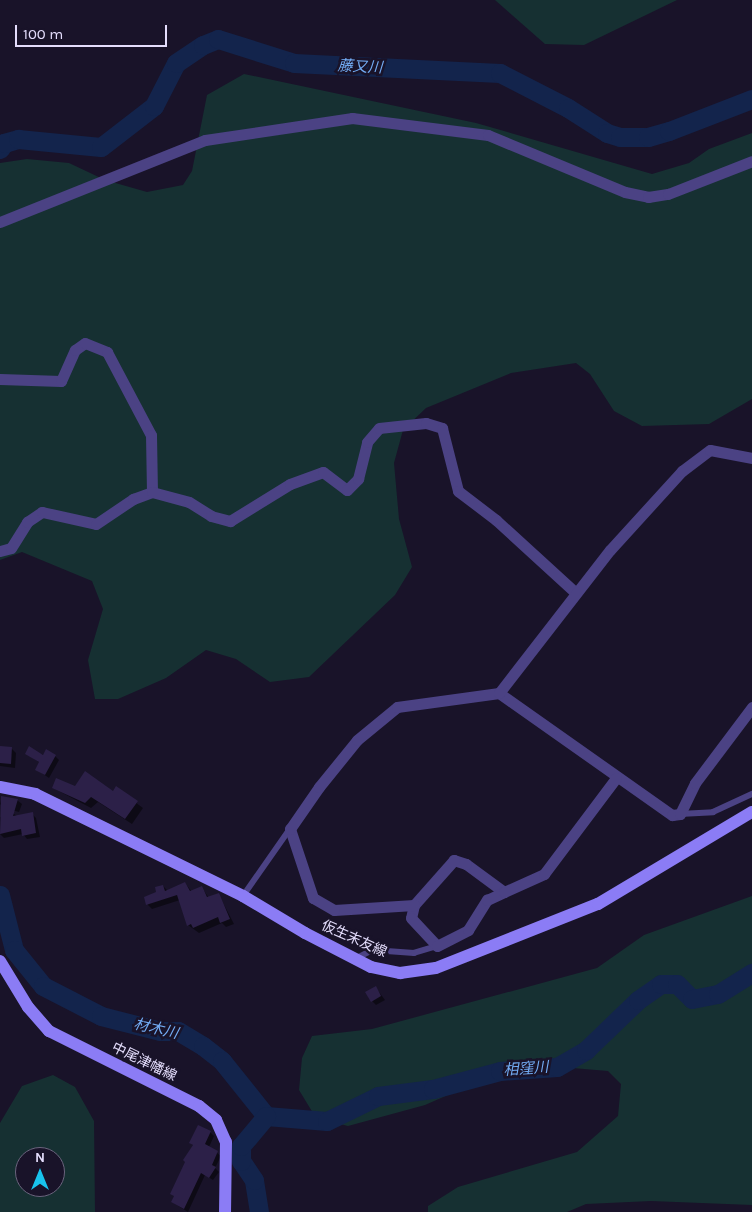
<!DOCTYPE html>
<meta charset="utf-8">
<style>
body{margin:0}
#map{position:relative;width:752px;height:1212px;overflow:hidden;background:#191329;font-family:Karla,"Noto Sans JP",sans-serif}
div>[style]{position:absolute}
[style*='--x']{left:calc(var(--x)*1px);top:calc(var(--y)*1px);width:calc(var(--w)*1px);rotate:calc(var(--a)*1deg)}
.green>*{inset:0;background:#163032}
.shadow>*{inset:0;background:#0007}
.river>*{height:19px;margin:-9.5px;padding:0 9.5px;transform-origin:9.5px;border-radius:9.5px;background:#13244c}
.building>*{inset:0;background:#2c2048}
.lane>*{height:5.5px;margin:-2.75px;padding:0 2.75px;transform-origin:2.75px;border-radius:2.75px;background:#4b4284}
.street>*{height:11px;margin:-5.5px;padding:0 5.5px;transform-origin:5.5px;border-radius:5.5px;background:#4b4284}
.secondary>*{height:12px;margin:-6px;padding:0 6px;transform-origin:6px;border-radius:6px;background:#8b7cf5}
span{translate:-50% -50%;white-space:nowrap;text-align:center;line-height:1.15;-webkit-text-stroke:5px #191329;paint-order:stroke}
.street-label{font-size:14px;color:#e4ddfc}
.water-label{font-size:15px;color:#73acf4;font-style:italic}
.north{position:absolute;left:15px;top:1147px;width:50px;height:50px;box-sizing:border-box;background:#191329;border:1px solid #6a647d;border-radius:50%;rotate:0deg;font-size:14px;font-weight:700;line-height:20px;text-align:center;color:#e4ddfc}
.north::after{content:'';display:block;margin:auto;width:18px;height:22px;background:#18c3ed;clip-path:polygon(50% 0,100% 100%,50% 72%,0 100%)}
.scale{position:absolute;left:15px;top:25px;width:152px;height:22px;box-sizing:border-box;border:2px solid #e4ddfc;border-top:0;padding-left:6px;font-size:15px;line-height:18px;white-space:nowrap;color:#e4ddfc;-webkit-text-stroke:4px #191329;paint-order:stroke}
</style>
<div id="map">
<div class="green">
<div style="clip-path:polygon(495px 0,677px 0,584px 45px,545px 44px)"></div>
<div style="clip-path:polygon(244px 74px,476px 123px,652px 174px,689px 163px,709px 149px,752px 133px,752px 399px,709px 424px,642px 426px,614px 411px,590px 374px,576px 363px,511px 373px,426px 408px,403px 430px,394px 463px,399px 519px,412px 567px,395px 595px,309px 677px,270px 682px,236px 659px,206px 650px,166px 678px,118px 699px,95px 699px,88px 660px,103px 609px,92px 581px,22px 552px,0 560px,0 163px,27px 159px,69px 163px,105px 180px,147px 192px,183px 185px,192px 171px,207px 95px)"></div>
<div style="clip-path:polygon(752px 896px,752px 1205px,651px 1201px,586px 1204px,567px 1212px,428px 1212px,428px 1206px,458px 1187px,577px 1152px,618px 1116px,621px 1084px,608px 1071px,537px 1065px,505px 1070px,425px 1105px,348px 1126px,316px 1118px,299px 1090px,302px 1058px,312px 1036px,372px 1029px,597px 968px,644px 935px)"></div>
<div style="clip-path:polygon(evenodd,53px 1075px,75px 1087px,94px 1121px,95px 1212px,0 1212px,0 1123px,22px 1086px,53px 1075px,25px 1157px,55px 1157px,55px 1187px,25px 1187px,25px 1157px)"></div>
</div>
<div class="shadow">
<div style="clip-path:polygon(0 748px,12px 749px,16px 753px,15px 768px,0 766px)"></div>
<div style="clip-path:polygon(26px 753px,55px 756px,59px 760px,49px 778px,36px 769px,40px 763px)"></div>
<div style="clip-path:polygon(75px 787px,114px 793px,116px 788px,143px 808px,132px 824px,98px 802px,91px 808px,53px 788px)"></div>
<div style="clip-path:polygon(2px 797px,17px 800px,22px 804px,19px 812px,4px 808px,0 804px)"></div>
<div style="clip-path:polygon(14px 814px,17px 816px,32px 814px,36px 818px,40px 837px,27px 839px,23px 834px,4px 838px,0 834px,0 817px)"></div>
<div style="clip-path:polygon(185px 883px,192px 892px,202px 888px,209px 898px,219px 895px,234px 924px,226px 927px,222px 923px,199px 933px,188px 925px,180px 900px,152px 909px,148px 905px,145px 897px,158px 893px,163px 886px,168px 891px)"></div>
<div style="clip-path:polygon(376px 988px,385px 1000px,376px 1005px,372px 1001px)"></div>
<div style="clip-path:polygon(210px 1132px,214px 1136px,209px 1147px,221px 1156px,215px 1168px,219px 1172px,213px 1180px,205px 1175px,188px 1212px,172px 1202px,194px 1146px,190px 1143px)"></div>
</div>
<div class="river">
<div style="--x:0;--y:149;--w:7;--a:-56"></div>
<div style="--x:4;--y:143;--w:15;--a:-16"></div>
<div style="--x:18;--y:139;--w:83;--a:5.5"></div>
<div style="--x:101;--y:147;--w:67;--a:-37.7"></div>
<div style="--x:154;--y:106;--w:48;--a:-62.9"></div>
<div style="--x:176;--y:63;--w:32;--a:-34"></div>
<div style="--x:203;--y:45;--w:16;--a:-22"></div>
<div style="--x:218;--y:39;--w:80;--a:17.5"></div>
<div style="--x:294;--y:63;--w:206;--a:2.8"></div>
<div style="--x:500;--y:73;--w:76;--a:27.2"></div>
<div style="--x:568;--y:108;--w:46;--a:32.7"></div>
<div style="--x:607;--y:133;--w:14;--a:17"></div>
<div style="--x:620;--y:137;--w:28;--a:0"></div>
<div style="--x:648;--y:137;--w:22;--a:-16"></div>
<div style="--x:669;--y:131;--w:89;--a:-21.1"></div>
<div style="--x:0;--y:895;--w:57;--a:75.7"></div>
<div style="--x:14;--y:950;--w:46;--a:51.1"></div>
<div style="--x:43;--y:986;--w:65;--a:27.3"></div>
<div style="--x:101;--y:1016;--w:61;--a:14.3"></div>
<div style="--x:160;--y:1031;--w:18;--a:0"></div>
<div style="--x:178;--y:1031;--w:29;--a:31"></div>
<div style="--x:203;--y:1046;--w:24;--a:38"></div>
<div style="--x:222;--y:1061;--w:70;--a:51.3"></div>
<div style="--x:266;--y:1116;--w:61;--a:4.7"></div>
<div style="--x:327;--y:1121;--w:57;--a:-26.1"></div>
<div style="--x:378;--y:1096;--w:55;--a:-7.3"></div>
<div style="--x:433;--y:1089;--w:69;--a:-15"></div>
<div style="--x:500;--y:1071;--w:57;--a:-4"></div>
<div style="--x:557;--y:1067;--w:34;--a:-30"></div>
<div style="--x:586;--y:1050;--w:72;--a:-43.9"></div>
<div style="--x:638;--y:1000;--w:28;--a:-35"></div>
<div style="--x:661;--y:984;--w:16;--a:0"></div>
<div style="--x:677;--y:984;--w:21;--a:45"></div>
<div style="--x:692;--y:999;--w:26;--a:-11"></div>
<div style="--x:718;--y:994;--w:40;--a:-32"></div>
<div style="--x:259;--y:1212;--w:32;--a:-99"></div>
<div style="--x:254;--y:1180;--w:23;--a:-124"></div>
<div style="--x:241;--y:1161;--w:15;--a:-90"></div>
<div style="--x:241;--y:1146;--w:39;--a:-50"></div>
</div>
<div class="building">
<div style="clip-path:polygon(0 746px,12px 747px,11px 764px,0 763px)"></div>
<div style="clip-path:polygon(29px 746px,43px 755px,46px 749px,56px 755px,45px 775px,35px 770px,39px 762px,25px 754px)"></div>
<div style="clip-path:polygon(85px 771px,113px 791px,116px 786px,138px 801px,125px 819px,91px 797px,85px 803px,52px 788px,56px 778px,75px 786px)"></div>
<div style="clip-path:polygon(1px 796px,18px 799px,13px 816px,33px 812px,36px 833px,22px 836px,21px 829px,0 834px)"></div>
<div style="clip-path:polygon(185px 882px,190px 891px,202px 886px,207px 897px,219px 893px,230px 919px,220px 923px,218px 917px,193px 928px,191px 924px,187px 926px,177px 895px,146px 905px,144px 897px,156px 892px,155px 887px,163px 885px,165px 891px)"></div>
<div style="clip-path:polygon(376px 986px,381px 996px,371px 1002px,365px 992px)"></div>
<div style="clip-path:polygon(198px 1125px,211px 1131px,205px 1144px,218px 1151px,212px 1165px,216px 1167px,209px 1178px,201px 1173px,184px 1209px,171px 1202px,174px 1196px,170px 1194px,185px 1162px,183px 1160px,193px 1145px,189px 1143px)"></div>
</div>
<div class="lane">
<div style="--x:680;--y:814;--w:33;--a:-3"></div>
<div style="--x:713;--y:812;--w:43;--a:-24.8"></div>
<div style="--x:243;--y:896;--w:82;--a:-55"></div>
<div style="--x:355;--y:959;--w:20;--a:-27"></div>
<div style="--x:373;--y:950;--w:41;--a:4.2"></div>
<div style="--x:414;--y:953;--w:24;--a:-17"></div>
</div>
<div class="street">
<div style="--x:0;--y:222;--w:221;--a:-21.8"></div>
<div style="--x:205;--y:140;--w:149;--a:-8.5"></div>
<div style="--x:352;--y:118;--w:137;--a:7.1"></div>
<div style="--x:488;--y:135;--w:148;--a:22.6"></div>
<div style="--x:625;--y:192;--w:24;--a:12"></div>
<div style="--x:648;--y:197;--w:20;--a:-9"></div>
<div style="--x:668;--y:194;--w:90;--a:-21.4"></div>
<div style="--x:0;--y:379;--w:61;--a:1.9"></div>
<div style="--x:61;--y:381;--w:34;--a:-66"></div>
<div style="--x:75;--y:350;--w:12;--a:-35"></div>
<div style="--x:85;--y:343;--w:24;--a:22"></div>
<div style="--x:107;--y:352;--w:94;--a:62.1"></div>
<div style="--x:151;--y:435;--w:57;--a:89"></div>
<div style="--x:0;--y:551;--w:11;--a:-15"></div>
<div style="--x:11;--y:548;--w:31;--a:-58"></div>
<div style="--x:27;--y:522;--w:18;--a:-34"></div>
<div style="--x:42;--y:512;--w:55;--a:12.5"></div>
<div style="--x:96;--y:524;--w:45;--a:-34"></div>
<div style="--x:133;--y:499;--w:20;--a:-20"></div>
<div style="--x:152;--y:492;--w:38;--a:15"></div>
<div style="--x:189;--y:502;--w:26;--a:32"></div>
<div style="--x:211;--y:516;--w:20;--a:15"></div>
<div style="--x:230;--y:521;--w:70;--a:-31.7"></div>
<div style="--x:290;--y:484;--w:35;--a:-20"></div>
<div style="--x:323;--y:472;--w:30;--a:37"></div>
<div style="--x:347;--y:490;--w:16;--a:-45"></div>
<div style="--x:358;--y:479;--w:38;--a:-76"></div>
<div style="--x:367;--y:442;--w:18;--a:-49"></div>
<div style="--x:379;--y:428;--w:47;--a:-6.1"></div>
<div style="--x:426;--y:423;--w:17;--a:17"></div>
<div style="--x:442;--y:428;--w:65;--a:75.7"></div>
<div style="--x:458;--y:491;--w:48;--a:37.3"></div>
<div style="--x:496;--y:520;--w:108;--a:42.4"></div>
<div style="--x:499;--y:693;--w:212;--a:35.2"></div>
<div style="--x:672;--y:815;--w:8;--a:-7"></div>
<div style="--x:680;--y:814;--w:34;--a:-64"></div>
<div style="--x:695;--y:783;--w:95;--a:-53.1"></div>
<div style="--x:504;--y:892;--w:47;--a:-143.6"></div>
<div style="--x:466;--y:864;--w:13;--a:-162"></div>
<div style="--x:454;--y:860;--w:60;--a:131.6"></div>
<div style="--x:414;--y:905;--w:13;--a:103"></div>
<div style="--x:411;--y:918;--w:38;--a:47"></div>
<div style="--x:437;--y:946;--w:35;--a:-27"></div>
<div style="--x:468;--y:930;--w:36;--a:-58"></div>
<div style="--x:487;--y:900;--w:19;--a:-25"></div>
<div style="--x:504;--y:892;--w:44;--a:-24.2"></div>
<div style="--x:544;--y:874;--w:120;--a:-53.1"></div>
<div style="--x:414;--y:905;--w:80;--a:176.4"></div>
<div style="--x:334;--y:910;--w:24;--a:-150"></div>
<div style="--x:313;--y:898;--w:73;--a:-108.4"></div>
<div style="--x:290;--y:829;--w:51;--a:-55.4"></div>
<div style="--x:319;--y:787;--w:60;--a:-51"></div>
<div style="--x:357;--y:740;--w:52;--a:-39.5"></div>
<div style="--x:397;--y:707;--w:103;--a:-7.8"></div>
<div style="--x:499;--y:693;--w:181;--a:-52.2"></div>
<div style="--x:610;--y:550;--w:107;--a:-47.7"></div>
<div style="--x:682;--y:471;--w:35;--a:-37"></div>
<div style="--x:710;--y:450;--w:43;--a:10.8"></div>
</div>
<div class="secondary">
<div style="--x:0;--y:787;--w:36;--a:11"></div>
<div style="--x:35;--y:794;--w:232;--a:26.1"></div>
<div style="--x:243;--y:896;--w:72;--a:30.8"></div>
<div style="--x:305;--y:933;--w:74;--a:27.3"></div>
<div style="--x:371;--y:967;--w:30;--a:12"></div>
<div style="--x:400;--y:973;--w:36;--a:-8"></div>
<div style="--x:436;--y:968;--w:174;--a:-21.6"></div>
<div style="--x:598;--y:904;--w:179;--a:-30.9"></div>
<div style="--x:0;--y:961;--w:54;--a:58.7"></div>
<div style="--x:28;--y:1007;--w:32;--a:49"></div>
<div style="--x:49;--y:1031;--w:168;--a:26.6"></div>
<div style="--x:199;--y:1106;--w:22;--a:39"></div>
<div style="--x:216;--y:1120;--w:24;--a:66"></div>
<div style="--x:226;--y:1142;--w:70;--a:90.8"></div>
</div>
<div class="street-label">
<span style="left:354px;top:939px;rotate:24deg">仮生末友線</span>
<span style="left:144px;top:1062px;rotate:26deg">中尾津幡線</span>
</div>
<div class="water-label">
<span style="left:360px;top:67px;rotate:3deg">藤又川</span>
<span style="left:156px;top:1029px;rotate:13deg">材木川</span>
<span style="left:526px;top:1069px;rotate:-4deg">相窪川</span>
</div>
<div class="north">N</div>
<div class="scale">100 m</div>
</div>
